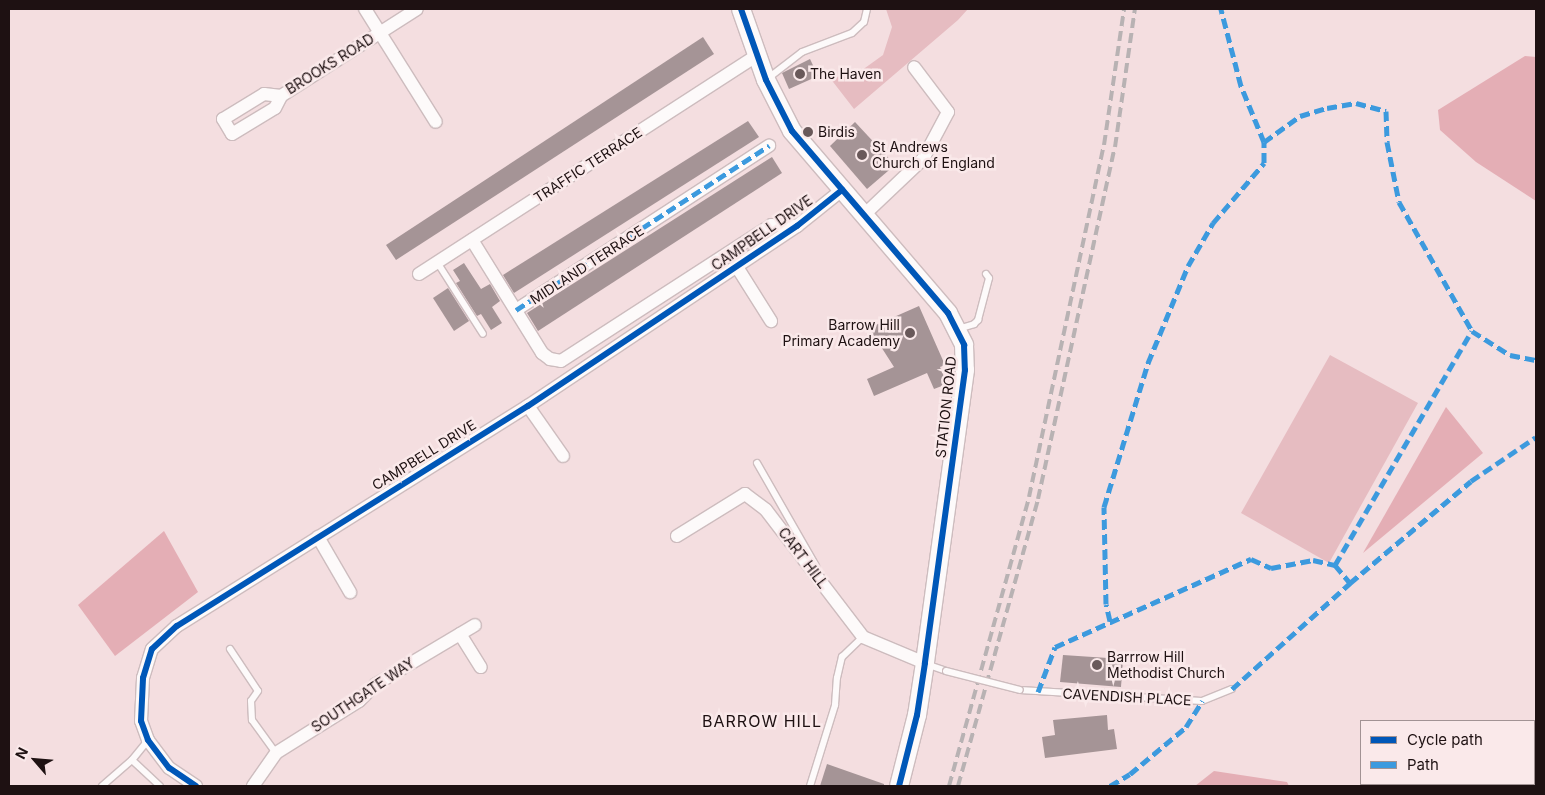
<!DOCTYPE html>
<style>
body{margin:0}
#map{position:relative;width:1545px;height:795px;overflow:hidden;background:#f4dee0;font-family:Inter,sans-serif}
div>[style]{position:absolute}
[style*='--x']{left:calc(var(--x)*1px);top:calc(var(--y)*1px);width:calc(var(--w)*1px);rotate:calc(var(--a)*1deg)}
.green>*{inset:0;background:#e6bcc1}
.forest>*{inset:0;background:#e4aeb5}
.building>*{inset:0;background:#a59496}
.roads{filter:drop-shadow(1px 0 #cdbcbe) drop-shadow(-1px 0 #cdbcbe) drop-shadow(0 1px #cdbcbe) drop-shadow(0 -1px #cdbcbe)}
.lane>*{height:6px;margin:-3px;padding:0 3px;transform-origin:3px;border-radius:3px;background:#fdfafa}
.street>*{height:12px;margin:-6px;padding:0 6px;transform-origin:6px;border-radius:6px;background:#fdfafa}
.secondary>*{height:18px;margin:-9px;padding:0 9px;transform-origin:9px;border-radius:9px;background:#fdfafa}
.rail>*{height:4px;margin-top:-2px;transform-origin:0;background:repeating-linear-gradient(90deg,#b8b2b3 0 10px,transparent 0 15px)}
.bridges{filter:drop-shadow(1px 0 #cdbcbe) drop-shadow(-1px 0 #cdbcbe) drop-shadow(0 1px #cdbcbe) drop-shadow(0 -1px #cdbcbe)}
.lane-bridge>*{height:6px;margin:-3px;padding:0 3px;transform-origin:3px;border-radius:3px;background:#fdfafa}
.quiet>*{height:5px;margin-top:-2.5px;transform-origin:0;background:repeating-linear-gradient(90deg,#3c9ade 0 10px,transparent 0 15px)}
.cycleway>*{height:6px;margin:-3px;padding:0 3px;transform-origin:3px;border-radius:3px;background:#0057b8}
.dots>*{width:14px;height:14px;translate:-50% -50%;box-sizing:border-box;border:2px solid #fae9ea;border-radius:50%}
span{translate:-50% -50%;white-space:nowrap;text-align:center;line-height:1.15;-webkit-text-stroke:5px #fae9ea;paint-order:stroke}
.street-label{font-size:14px;color:#1e1112}
.poi-label{font-size:14px;color:#1e1112}
.left{translate:0 -50%;text-align:left}
.right{translate:-100% -50%;text-align:right}
.quarter-label{font-size:16px;color:#1e1112;letter-spacing:1px}
.frame{position:absolute;inset:0;border:10px solid #1e1112;pointer-events:none}
.legend{position:absolute;left:1360px;top:720px;width:175px;height:65px;box-sizing:border-box;background:#fae9ea;border:1px solid #a29394;margin:0;padding:6px 9px;list-style:none;font-size:15px;color:#1e1112}
.legend li{display:flex;align-items:center;gap:10px;height:25px}
.legend b{width:25px;border:1px solid #a29394}
.north{position:absolute;left:10px;top:735px;width:50px;height:50px;-webkit-text-stroke:4px #fae9ea;paint-order:stroke;rotate:297deg;font-size:14px;font-weight:700;line-height:20px;text-align:center;color:#1e1112}
.north::after{content:'';display:block;margin:auto;width:18px;height:22px;background:#1e1112;clip-path:polygon(50% 0,100% 100%,50% 72%,0 100%)}
</style>
<div id="map">
<div class="green">
<div style="clip-path:polygon(886px 9px,968px 9px,958px 20px,854px 109px,830px 78px,858px 73px,883px 55px,892px 27px)"></div>
<div style="clip-path:polygon(1330px 355px,1418px 403px,1329px 563px,1241px 513px)"></div>
</div>
<div class="forest">
<div style="clip-path:polygon(1525px 56px,1536px 57px,1536px 201px,1476px 162px,1440px 130px,1438px 110px)"></div>
<div style="clip-path:polygon(1446px 407px,1483px 453px,1363px 553px)"></div>
<div style="clip-path:polygon(164px 531px,198px 592px,115px 656px,78px 605px)"></div>
<div style="clip-path:polygon(1214px 771px,1287px 782px,1289px 786px,1195px 786px)"></div>
</div>
<div class="building">
<div style="clip-path:polygon(703px 37px,714px 54px,396px 260px,386px 245px)"></div>
<div style="clip-path:polygon(810px 59px,818px 76px,789px 89px,782px 73px)"></div>
<div style="clip-path:polygon(748px 121px,759px 137px,514px 293px,503px 275px)"></div>
<div style="clip-path:polygon(855px 122px,895px 165px,867px 189px,830px 146px)"></div>
<div style="clip-path:polygon(772px 157px,782px 173px,538px 331px,527px 313px)"></div>
<div style="clip-path:polygon(464px 263px,481px 289px,490px 284px,500px 301px,492px 307px,502px 323px,491px 330px,481px 314px,477px 316px,456px 283px,460px 281px,453px 270px)"></div>
<div style="clip-path:polygon(448px 288px,469px 321px,454px 331px,433px 298px)"></div>
<div style="clip-path:polygon(919px 306px,945px 365px,940px 367px,947px 384px,934px 389px,927px 373px,874px 396px,867px 379px,894px 367px,869px 328px)"></div>
<div style="clip-path:polygon(1063px 655px,1123px 659px,1121px 687px,1060px 682px)"></div>
<div style="clip-path:polygon(1107px 715px,1108px 730px,1114px 729px,1117px 749px,1045px 758px,1042px 737px,1055px 735px,1053px 720px)"></div>
<div style="clip-path:polygon(827px 764px,884px 784px,884px 786px,820px 786px)"></div>
</div>
<div class="roads">
<div class="lane">
<div style="--x:767;--y:79;--w:44;--a:-37.6"></div>
<div style="--x:802;--y:52;--w:53;--a:-20.8"></div>
<div style="--x:852;--y:33;--w:16;--a:-43"></div>
<div style="--x:864;--y:22;--w:13;--a:-77"></div>
<div style="--x:437;--y:262;--w:85;--a:57.4"></div>
<div style="--x:958;--y:329;--w:17;--a:-17"></div>
<div style="--x:974;--y:324;--w:6;--a:-45"></div>
<div style="--x:978;--y:320;--w:43;--a:-75.3"></div>
<div style="--x:989;--y:278;--w:5;--a:-127"></div>
<div style="--x:757;--y:463;--w:119;--a:60.2"></div>
<div style="--x:230;--y:649;--w:50;--a:56.3"></div>
<div style="--x:258;--y:691;--w:12;--a:125"></div>
<div style="--x:251;--y:701;--w:19;--a:87"></div>
<div style="--x:252;--y:720;--w:41;--a:54"></div>
<div style="--x:926;--y:664;--w:21;--a:19"></div>
<div style="--x:1020;--y:690;--w:182;--a:3.5"></div>
<div style="--x:1202;--y:701;--w:32;--a:-22"></div>
<div style="--x:132;--y:760;--w:38;--a:43"></div>
<div style="--x:102;--y:786;--w:40;--a:-41"></div>
<div style="--x:132;--y:760;--w:26;--a:-51"></div>
<div style="--x:810;--y:786;--w:85;--a:-72.8"></div>
<div style="--x:835;--y:705;--w:27;--a:-86"></div>
<div style="--x:837;--y:678;--w:22;--a:-77"></div>
<div style="--x:842;--y:657;--w:29;--a:-44"></div>
</div>
<div class="street">
<div style="--x:365;--y:9;--w:133;--a:57.9"></div>
<div style="--x:281;--y:96;--w:17;--a:-173"></div>
<div style="--x:264;--y:94;--w:48;--a:148.6"></div>
<div style="--x:223;--y:119;--w:17;--a:59"></div>
<div style="--x:232;--y:134;--w:50;--a:-31.2"></div>
<div style="--x:275;--y:108;--w:13;--a:-63"></div>
<div style="--x:281;--y:96;--w:161;--a:-32.6"></div>
<div style="--x:865;--y:214;--w:80;--a:-43.5"></div>
<div style="--x:923;--y:159;--w:53;--a:-62"></div>
<div style="--x:948;--y:112;--w:56;--a:-127.1"></div>
<div style="--x:472;--y:240;--w:133;--a:58.2"></div>
<div style="--x:542;--y:353;--w:10;--a:37"></div>
<div style="--x:550;--y:359;--w:11;--a:10"></div>
<div style="--x:561;--y:361;--w:250;--a:-32.9"></div>
<div style="--x:771;--y:225;--w:26;--a:2"></div>
<div style="--x:737;--y:267;--w:64;--a:57.8"></div>
<div style="--x:419;--y:274;--w:403;--a:-32.9"></div>
<div style="--x:516;--y:310;--w:302;--a:-33"></div>
<div style="--x:528;--y:406;--w:61;--a:55"></div>
<div style="--x:677;--y:536;--w:80;--a:-31.7"></div>
<div style="--x:745;--y:494;--w:26;--a:37"></div>
<div style="--x:766;--y:510;--w:160;--a:52.6"></div>
<div style="--x:863;--y:637;--w:67;--a:22.8"></div>
<div style="--x:318;--y:537;--w:64;--a:59.8"></div>
<div style="--x:460;--y:634;--w:39;--a:58"></div>
<div style="--x:196;--y:786;--w:32;--a:-146"></div>
<div style="--x:169;--y:768;--w:35;--a:-127"></div>
<div style="--x:148;--y:740;--w:20;--a:-110"></div>
<div style="--x:141;--y:721;--w:43;--a:-87.3"></div>
<div style="--x:143;--y:678;--w:30;--a:-73"></div>
<div style="--x:152;--y:649;--w:34;--a:-43"></div>
<div style="--x:177;--y:626;--w:414;--a:-32.1"></div>
<div style="--x:528;--y:406;--w:324;--a:-33.8"></div>
<div style="--x:797;--y:226;--w:58;--a:-38.7"></div>
<div style="--x:253;--y:786;--w:40;--a:-55.1"></div>
<div style="--x:276;--y:753;--w:98;--a:-32.1"></div>
<div style="--x:359;--y:701;--w:24;--a:-45"></div>
<div style="--x:376;--y:684;--w:115;--a:-30.8"></div>
</div>
<div class="secondary">
<div style="--x:741;--y:9;--w:75;--a:70.6"></div>
<div style="--x:766;--y:80;--w:57;--a:63"></div>
<div style="--x:792;--y:131;--w:240;--a:49.4"></div>
<div style="--x:948;--y:313;--w:36;--a:63"></div>
<div style="--x:964;--y:345;--w:25;--a:88"></div>
<div style="--x:965;--y:370;--w:296;--a:97.8"></div>
<div style="--x:925;--y:663;--w:53;--a:98.7"></div>
<div style="--x:917;--y:715;--w:73;--a:104.2"></div>
</div>
</div>
<div class="rail">
<div style="--x:949;--y:786;--w:300;--a:-74.5"></div>
<div style="--x:1029;--y:497;--w:360;--a:-78"></div>
<div style="--x:1104;--y:145;--w:137;--a:-81.6"></div>
<div style="--x:958;--y:786;--w:298;--a:-74.4"></div>
<div style="--x:1038;--y:499;--w:360;--a:-77.7"></div>
<div style="--x:1115;--y:147;--w:139;--a:-81.8"></div>
</div>
<div class="bridges">
<div class="lane-bridge">
<div style="--x:946;--y:671;--w:76;--a:14.4"></div>
</div>
</div>
<div class="quiet">
<div style="--x:1264;--y:142;--w:44;--a:-35.8"></div>
<div style="--x:1300;--y:116;--w:28;--a:-17"></div>
<div style="--x:1327;--y:108;--w:29;--a:-10"></div>
<div style="--x:1356;--y:103;--w:31;--a:15"></div>
<div style="--x:1386;--y:111;--w:31;--a:88"></div>
<div style="--x:1387;--y:142;--w:61;--a:78.7"></div>
<div style="--x:1399;--y:202;--w:148;--a:60.5"></div>
<div style="--x:1472;--y:331;--w:45;--a:32.3"></div>
<div style="--x:1510;--y:355;--w:26;--a:11"></div>
<div style="--x:516;--y:310;--w:302;--a:-33"></div>
<div style="--x:1335;--y:565;--w:23;--a:50"></div>
<div style="--x:1110;--y:621;--w:17;--a:-103"></div>
<div style="--x:1106;--y:604;--w:97;--a:-91.2"></div>
<div style="--x:1104;--y:507;--w:151;--a:-73"></div>
<div style="--x:1148;--y:363;--w:105;--a:-67.6"></div>
<div style="--x:1188;--y:266;--w:50;--a:-59.8"></div>
<div style="--x:1213;--y:223;--w:79;--a:-49.6"></div>
<div style="--x:1264;--y:163;--w:21;--a:-90"></div>
<div style="--x:1264;--y:142;--w:61;--a:-112.3"></div>
<div style="--x:1241;--y:86;--w:80;--a:-104.6"></div>
<div style="--x:1232;--y:689;--w:159;--a:-41.9"></div>
<div style="--x:1350;--y:583;--w:158;--a:-40.1"></div>
<div style="--x:1471;--y:481;--w:78;--a:-34.1"></div>
<div style="--x:1038;--y:692;--w:48;--a:-69.3"></div>
<div style="--x:1055;--y:647;--w:215;--a:-24.2"></div>
<div style="--x:1251;--y:559;--w:22;--a:24"></div>
<div style="--x:1271;--y:568;--w:43;--a:-10.8"></div>
<div style="--x:1313;--y:560;--w:23;--a:13"></div>
<div style="--x:1335;--y:565;--w:271;--a:-59.7"></div>
<div style="--x:1110;--y:786;--w:23;--a:-31"></div>
<div style="--x:1130;--y:774;--w:73;--a:-40"></div>
<div style="--x:1186;--y:727;--w:31;--a:-58"></div>
</div>
<div class="cycleway">
<div style="--x:741;--y:9;--w:75;--a:70.6"></div>
<div style="--x:766;--y:80;--w:57;--a:63"></div>
<div style="--x:792;--y:131;--w:240;--a:49.4"></div>
<div style="--x:948;--y:313;--w:36;--a:63"></div>
<div style="--x:964;--y:345;--w:25;--a:88"></div>
<div style="--x:965;--y:370;--w:296;--a:97.8"></div>
<div style="--x:925;--y:663;--w:53;--a:98.7"></div>
<div style="--x:917;--y:715;--w:73;--a:104.2"></div>
<div style="--x:196;--y:786;--w:32;--a:-146"></div>
<div style="--x:169;--y:768;--w:35;--a:-127"></div>
<div style="--x:148;--y:740;--w:20;--a:-110"></div>
<div style="--x:141;--y:721;--w:43;--a:-87.3"></div>
<div style="--x:143;--y:678;--w:30;--a:-73"></div>
<div style="--x:152;--y:649;--w:34;--a:-43"></div>
<div style="--x:177;--y:626;--w:414;--a:-32.1"></div>
<div style="--x:528;--y:406;--w:324;--a:-33.8"></div>
<div style="--x:797;--y:226;--w:58;--a:-38.7"></div>
</div>
<div class="dots">
<div style="left:800px;top:74px;background:#69595a"></div>
<div style="left:808px;top:132px;background:#69595a"></div>
<div style="left:862px;top:155px;background:#69595a"></div>
<div style="left:910px;top:333px;background:#69595a"></div>
<div style="left:1097px;top:665px;background:#69595a"></div>
</div>
<div class="street-label">
<span style="left:330px;top:64px;rotate:-32deg">BROOKS ROAD</span>
<span style="left:588px;top:165px;rotate:-33deg">TRAFFIC TERRACE</span>
<span style="left:762px;top:233px;rotate:-35deg">CAMPBELL DRIVE</span>
<span style="left:587px;top:265px;rotate:-33deg">MIDLAND TERRACE</span>
<span style="left:946px;top:407px;rotate:-84deg">STATION ROAD</span>
<span style="left:424px;top:455px;rotate:-32deg">CAMPBELL DRIVE</span>
<span style="left:803px;top:558px;rotate:53deg">CART HILL</span>
<span style="left:363px;top:695px;rotate:-34deg">SOUTHGATE WAY</span>
<span style="left:1127px;top:697px;rotate:3deg">CAVENDISH PLACE</span>
</div>
<div class="poi-label">
<span class="left" style="left:810px;top:74px">The Haven</span>
<span class="left" style="left:818px;top:132px">Birdis</span>
<span class="left" style="left:872px;top:155px">St Andrews<br>Church of England</span>
<span class="right" style="left:900px;top:333px">Barrow Hill<br>Primary Academy</span>
<span class="left" style="left:1107px;top:665px">Barrrow Hill<br>Methodist Church</span>
</div>
<div class="quarter-label">
<span style="left:762px;top:721px">BARROW HILL</span>
</div>
<div class="frame"></div>
<ul class="legend">
<li><b style="height:6px;background:#0057b8"></b>Cycle path</li>
<li><b style="height:6px;background:#3c9ade"></b>Path</li>
</ul>
<div class="north">N</div>
</div>
